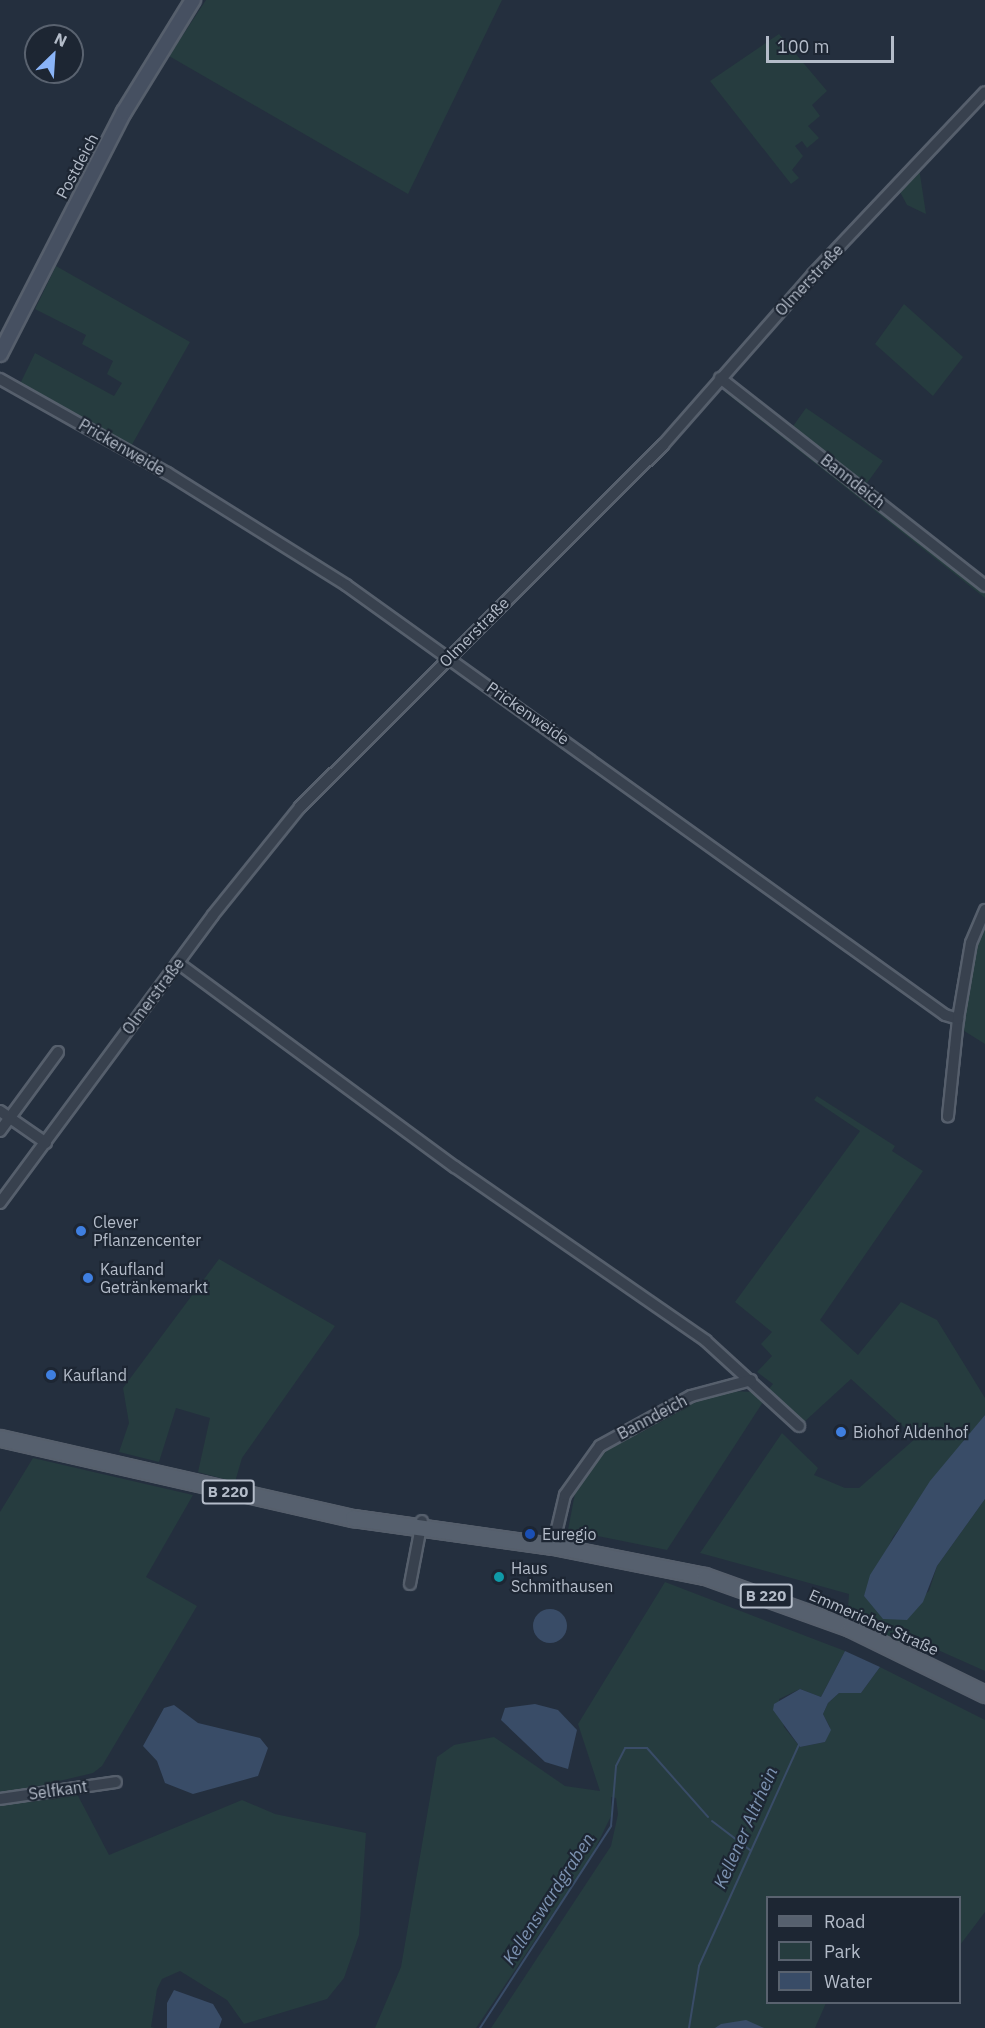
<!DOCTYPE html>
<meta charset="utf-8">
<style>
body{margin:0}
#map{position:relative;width:985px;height:2028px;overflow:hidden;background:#242f3e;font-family:"IBM Plex Sans",sans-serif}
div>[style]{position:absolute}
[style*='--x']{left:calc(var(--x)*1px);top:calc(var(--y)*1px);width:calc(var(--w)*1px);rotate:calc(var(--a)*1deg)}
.green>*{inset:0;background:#263c3f}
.water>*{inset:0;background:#394c67}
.round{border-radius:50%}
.stream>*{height:2px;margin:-1px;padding:0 1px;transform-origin:1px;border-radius:1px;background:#394c67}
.roads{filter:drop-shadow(2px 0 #565f6c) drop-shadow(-2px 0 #565f6c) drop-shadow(0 2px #565f6c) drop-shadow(0 -2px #565f6c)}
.street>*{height:10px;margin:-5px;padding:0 5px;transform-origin:5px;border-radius:5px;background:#38414e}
.secondary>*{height:14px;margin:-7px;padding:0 7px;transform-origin:7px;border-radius:7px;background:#465061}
.primary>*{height:15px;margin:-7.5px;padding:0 7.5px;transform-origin:7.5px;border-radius:7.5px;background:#56606e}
.dots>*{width:16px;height:16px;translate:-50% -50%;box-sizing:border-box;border:3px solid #1d2633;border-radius:50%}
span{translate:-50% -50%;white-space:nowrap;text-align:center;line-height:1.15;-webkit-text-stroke:4.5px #1d2633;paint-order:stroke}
.shield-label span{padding:2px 4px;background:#1d2633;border:2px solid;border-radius:4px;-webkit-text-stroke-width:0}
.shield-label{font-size:15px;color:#b4bcc9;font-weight:700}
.street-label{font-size:16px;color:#b4bcc9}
.poi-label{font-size:16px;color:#b4bcc9}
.left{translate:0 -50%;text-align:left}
.water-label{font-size:18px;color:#7c92b1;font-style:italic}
.legend{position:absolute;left:766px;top:1896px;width:195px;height:108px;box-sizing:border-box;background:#1d2633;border:2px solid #59626f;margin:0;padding:8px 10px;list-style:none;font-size:18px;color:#b4bcc9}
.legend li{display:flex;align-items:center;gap:12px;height:30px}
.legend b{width:30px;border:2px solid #59626f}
.north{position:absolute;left:24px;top:24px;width:60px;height:60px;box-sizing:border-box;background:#1d2633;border:2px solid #59626f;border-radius:50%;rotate:25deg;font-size:16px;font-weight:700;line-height:24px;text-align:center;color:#b4bcc9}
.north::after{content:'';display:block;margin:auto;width:21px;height:27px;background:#8ab4f8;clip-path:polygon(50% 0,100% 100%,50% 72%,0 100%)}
.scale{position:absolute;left:766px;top:36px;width:128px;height:27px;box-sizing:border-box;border:3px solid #b4bcc9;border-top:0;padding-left:8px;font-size:18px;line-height:21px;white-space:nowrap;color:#b4bcc9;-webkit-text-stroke:4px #1d2633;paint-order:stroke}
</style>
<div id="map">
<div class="green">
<div style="clip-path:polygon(206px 0,502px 0,408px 194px,169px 56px)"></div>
<div style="clip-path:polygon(779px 34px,827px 91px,812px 105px,820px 116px,808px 126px,819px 138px,807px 148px,802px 141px,795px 146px,803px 156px,792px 170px,799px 178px,791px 184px,710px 81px)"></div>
<div style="clip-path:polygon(919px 168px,926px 214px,907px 205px,900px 192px)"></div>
<div style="clip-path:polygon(56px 266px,190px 342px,130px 448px,20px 384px,35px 353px,114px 396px,122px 383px,107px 374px,113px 361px,82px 344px,86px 335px,35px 309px)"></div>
<div style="clip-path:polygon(904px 304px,963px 357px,933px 396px,875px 344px)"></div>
<div style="clip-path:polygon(729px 390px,985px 589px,985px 598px,725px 392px)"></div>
<div style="clip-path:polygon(806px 408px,883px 461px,867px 483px,791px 429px)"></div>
<div style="clip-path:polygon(985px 915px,985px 1044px,961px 1029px,974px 940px)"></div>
<div style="clip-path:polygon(817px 1096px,895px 1146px,892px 1151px,923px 1171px,820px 1320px,858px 1355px,901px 1302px,937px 1320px,985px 1398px,985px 1415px,893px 1537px,864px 1596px,897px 1619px,929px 1591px,937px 1566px,985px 1499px,985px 1671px,911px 1638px,902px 1646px,847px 1621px,849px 1594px,700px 1553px,782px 1433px,818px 1468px,814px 1475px,845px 1488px,859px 1488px,916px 1438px,851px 1379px,803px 1423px,786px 1410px,768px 1390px,773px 1384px,757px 1372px,772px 1356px,761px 1344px,772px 1332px,735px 1302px,860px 1131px,814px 1100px)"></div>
<div style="clip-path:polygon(219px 1259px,335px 1326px,242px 1458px,235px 1482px,198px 1472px,210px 1418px,176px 1408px,159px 1462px,119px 1452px,129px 1423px,123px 1388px)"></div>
<div style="clip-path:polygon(729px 1391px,756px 1392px,765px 1399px,667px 1550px,568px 1530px,576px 1488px,599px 1454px,656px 1416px)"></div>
<div style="clip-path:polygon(33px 1458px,193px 1495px,146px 1577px,197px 1606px,102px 1766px,93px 1773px,0 1795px,0 1512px)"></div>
<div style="clip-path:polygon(665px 1582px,845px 1651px,821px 1697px,800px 1689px,779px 1699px,784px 1727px,800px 1747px,825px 1742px,830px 1727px,823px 1714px,828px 1703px,839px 1693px,861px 1693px,880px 1667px,985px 1720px,985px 1912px,960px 1945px,960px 1898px,768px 1898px,768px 2002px,826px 2003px,815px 2028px,491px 2028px,611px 1846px,618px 1814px,616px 1798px,611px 1797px,612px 1814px,591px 1857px,476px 2028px,375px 2028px,401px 1967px,437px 1757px,454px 1745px,494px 1737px,565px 1786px,600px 1791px,578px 1724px)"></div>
<div style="clip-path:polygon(76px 1792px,109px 1855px,242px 1800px,275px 1814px,366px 1833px,359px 1935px,344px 1978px,327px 1999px,244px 2024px,227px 2000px,180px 1971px,162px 1979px,157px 1989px,151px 2027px,155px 2028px,0 2028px,0 1806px)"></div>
</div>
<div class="water">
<div style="clip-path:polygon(985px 1415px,985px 1499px,937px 1566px,923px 1602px,907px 1620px,883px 1619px,864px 1596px,870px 1575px,930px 1481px)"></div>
<div class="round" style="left:533px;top:1609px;width:34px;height:34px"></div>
<div style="clip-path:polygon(845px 1651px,880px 1667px,861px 1693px,839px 1693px,828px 1703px,823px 1714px,831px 1730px,825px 1742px,800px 1747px,773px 1710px,774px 1704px,800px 1689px,821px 1697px)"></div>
<div style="clip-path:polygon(535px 1704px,558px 1710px,577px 1730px,568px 1769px,545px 1762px,501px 1720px,505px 1708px)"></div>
<div style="clip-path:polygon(174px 1705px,198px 1723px,260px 1738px,268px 1748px,258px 1776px,193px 1794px,165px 1783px,157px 1761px,143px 1746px,164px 1708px)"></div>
<div style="clip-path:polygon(174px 1990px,213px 2004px,222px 2019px,219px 2028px,167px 2028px,167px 2003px)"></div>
<div style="clip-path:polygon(746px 2020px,764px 2028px,715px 2028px,721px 2024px)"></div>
</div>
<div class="stream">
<div style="--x:712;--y:1821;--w:48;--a:37.3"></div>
<div style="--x:480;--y:2028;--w:241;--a:-57"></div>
<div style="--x:611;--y:1826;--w:60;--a:-85.2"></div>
<div style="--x:616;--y:1766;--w:20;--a:-63"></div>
<div style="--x:625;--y:1748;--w:22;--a:0"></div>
<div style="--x:647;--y:1748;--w:92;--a:48.5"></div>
<div style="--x:689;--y:2028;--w:63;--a:-80.8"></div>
<div style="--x:699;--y:1966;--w:243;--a:-65.7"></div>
</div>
<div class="roads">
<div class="street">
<div style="--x:720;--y:378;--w:337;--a:38.1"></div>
<div style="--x:0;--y:379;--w:192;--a:29.4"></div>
<div style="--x:167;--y:473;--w:211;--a:32"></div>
<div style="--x:346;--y:585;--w:737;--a:35.67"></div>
<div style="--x:945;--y:1015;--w:14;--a:17"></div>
<div style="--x:958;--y:1019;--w:98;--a:95.9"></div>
<div style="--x:178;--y:963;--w:344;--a:36.4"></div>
<div style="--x:455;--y:1167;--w:305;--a:34.7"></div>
<div style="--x:706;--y:1341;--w:126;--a:42.4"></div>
<div style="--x:958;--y:1019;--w:77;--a:-80.3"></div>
<div style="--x:971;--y:943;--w:36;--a:-67"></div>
<div style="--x:0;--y:1111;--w:56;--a:34.8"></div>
<div style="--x:0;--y:1131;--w:98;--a:-53.7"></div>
<div style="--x:0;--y:1203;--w:358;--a:-53.5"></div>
<div style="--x:213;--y:915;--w:139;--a:-51.1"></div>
<div style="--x:300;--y:807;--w:513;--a:-44.92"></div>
<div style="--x:663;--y:445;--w:227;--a:-48.7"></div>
<div style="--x:813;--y:274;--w:250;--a:-46.6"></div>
<div style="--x:553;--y:1546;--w:52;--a:-76.8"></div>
<div style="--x:565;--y:1495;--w:60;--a:-54.5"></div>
<div style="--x:600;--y:1446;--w:104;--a:-28.8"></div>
<div style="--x:691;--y:1396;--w:62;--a:-14.9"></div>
<div style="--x:410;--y:1584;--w:64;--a:-79.2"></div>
<div style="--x:0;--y:1799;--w:117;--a:-8.3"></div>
</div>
<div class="secondary">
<div style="--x:0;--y:354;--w:272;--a:-62.9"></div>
<div style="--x:124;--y:112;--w:132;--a:-58.4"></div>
</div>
<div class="primary">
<div style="--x:0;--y:1438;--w:362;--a:12.8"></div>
<div style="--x:353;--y:1518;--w:202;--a:8"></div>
<div style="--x:553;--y:1546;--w:155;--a:11.2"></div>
<div style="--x:705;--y:1576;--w:154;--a:19.7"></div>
<div style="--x:850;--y:1628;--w:150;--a:26.1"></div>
</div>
</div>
<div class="dots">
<div style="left:81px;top:1231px;background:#3f7fe0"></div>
<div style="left:88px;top:1278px;background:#3f7fe0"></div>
<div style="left:51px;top:1375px;background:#3f7fe0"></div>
<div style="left:841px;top:1432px;background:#3f7fe0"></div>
<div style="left:530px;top:1534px;background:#1a4fb4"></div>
<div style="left:499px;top:1577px;background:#0f9aa8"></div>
</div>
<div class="shield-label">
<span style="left:228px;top:1492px">B 220</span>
<span style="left:766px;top:1596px">B 220</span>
</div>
<div class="street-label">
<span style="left:77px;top:166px;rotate:-62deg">Postdeich</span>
<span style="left:809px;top:280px;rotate:-47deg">Olmerstraße</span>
<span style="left:122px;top:447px;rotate:30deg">Prickenweide</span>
<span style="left:853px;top:481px;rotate:38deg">Banndeich</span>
<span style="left:474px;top:632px;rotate:-45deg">Olmerstraße</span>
<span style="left:528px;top:713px;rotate:35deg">Prickenweide</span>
<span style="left:153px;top:996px;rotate:-53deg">Olmerstraße</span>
<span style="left:652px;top:1417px;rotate:-28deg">Banndeich</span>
<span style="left:874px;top:1622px;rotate:24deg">Emmericher Straße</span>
<span style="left:58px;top:1790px;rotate:-8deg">Selfkant</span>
</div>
<div class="poi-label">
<span class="left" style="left:93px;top:1231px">Clever<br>Pflanzencenter</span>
<span class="left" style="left:100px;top:1278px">Kaufland<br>Getränkemarkt</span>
<span class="left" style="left:63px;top:1375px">Kaufland</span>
<span class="left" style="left:853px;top:1432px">Biohof Aldenhof</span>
<span class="left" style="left:542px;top:1534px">Euregio</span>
<span class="left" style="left:511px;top:1577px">Haus<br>Schmithausen</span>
</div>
<div class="water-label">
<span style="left:746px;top:1828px;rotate:-66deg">Kellener Altrhein</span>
<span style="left:549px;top:1899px;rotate:-57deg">Kellenswardgraben</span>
</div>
<ul class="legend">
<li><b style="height:8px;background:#56606e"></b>Road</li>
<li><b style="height:16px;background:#263c3f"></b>Park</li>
<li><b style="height:16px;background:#394c67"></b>Water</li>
</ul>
<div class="north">N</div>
<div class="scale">100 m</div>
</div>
